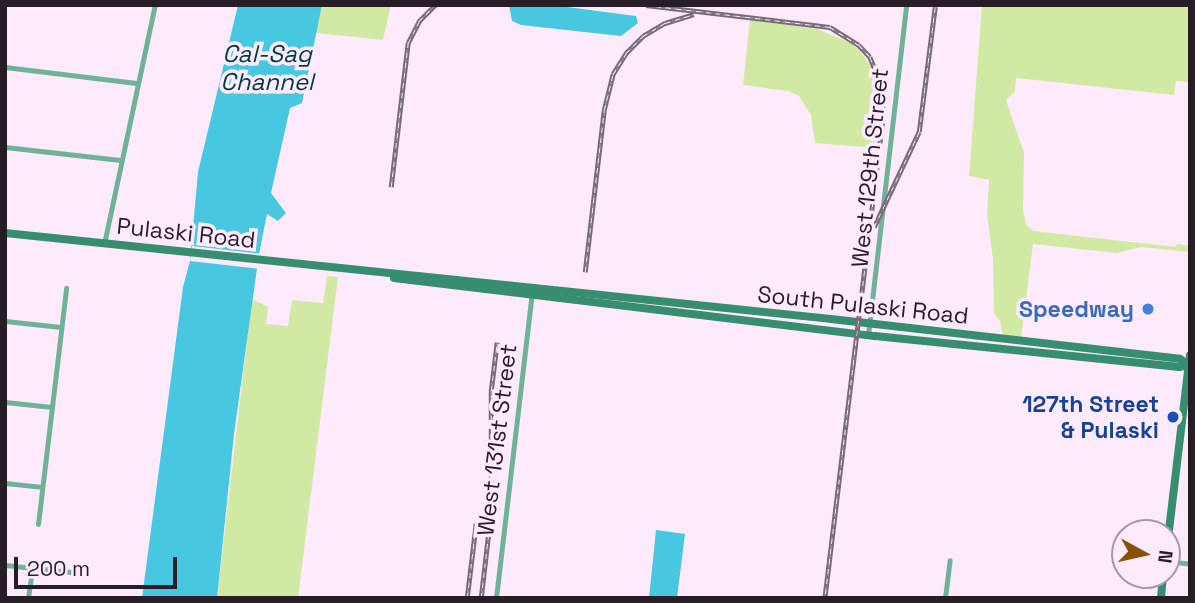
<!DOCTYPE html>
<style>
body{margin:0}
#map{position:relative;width:1195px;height:603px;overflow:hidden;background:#fdebfc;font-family:"Space Grotesk",sans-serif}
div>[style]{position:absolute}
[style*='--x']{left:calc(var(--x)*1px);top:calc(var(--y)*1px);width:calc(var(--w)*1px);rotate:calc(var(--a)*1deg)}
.green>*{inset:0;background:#d2e9a3}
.water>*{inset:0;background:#47c8e0}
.pier>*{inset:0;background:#fdebfc}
.street>*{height:5px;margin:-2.5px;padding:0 2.5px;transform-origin:2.5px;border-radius:2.5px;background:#6fb298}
.secondary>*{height:8px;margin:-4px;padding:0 4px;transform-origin:4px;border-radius:4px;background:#368d70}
.rail>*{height:4.5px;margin-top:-2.25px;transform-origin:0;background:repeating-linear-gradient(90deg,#fdebfc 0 5px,#786b78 0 10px);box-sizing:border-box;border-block:2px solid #786b78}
.dots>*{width:19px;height:19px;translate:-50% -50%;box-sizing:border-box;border:4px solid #fdebfc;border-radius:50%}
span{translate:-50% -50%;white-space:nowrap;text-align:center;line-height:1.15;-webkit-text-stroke:7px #fdebfc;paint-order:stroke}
.street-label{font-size:23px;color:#271d27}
.shop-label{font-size:23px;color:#366cbe;font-weight:700}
.right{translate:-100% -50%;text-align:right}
.transit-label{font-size:23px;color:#164399;font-weight:700}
.water-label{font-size:24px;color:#003c46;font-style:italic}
.frame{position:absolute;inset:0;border:7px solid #271d27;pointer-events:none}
.north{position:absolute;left:1111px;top:519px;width:70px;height:70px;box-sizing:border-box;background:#fdebfc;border:2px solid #a799a7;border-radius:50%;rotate:98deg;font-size:19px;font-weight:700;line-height:28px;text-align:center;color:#271d27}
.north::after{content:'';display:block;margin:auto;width:24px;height:32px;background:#895105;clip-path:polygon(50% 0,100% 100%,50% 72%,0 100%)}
.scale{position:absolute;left:14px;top:557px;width:163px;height:32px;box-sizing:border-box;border:4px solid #271d27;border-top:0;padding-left:9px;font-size:21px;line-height:24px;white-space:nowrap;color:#271d27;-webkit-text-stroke:5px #fdebfc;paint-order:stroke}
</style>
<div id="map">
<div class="green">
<div style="clip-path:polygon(322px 5px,391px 5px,383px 40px,316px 33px)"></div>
<div style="clip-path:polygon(982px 5px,1190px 5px,1190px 82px,1176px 81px,1174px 95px,1016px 78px,1015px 91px,1006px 100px,1024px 153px,1023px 210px,1026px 224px,1033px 231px,1176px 247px,1177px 244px,1190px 246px,1190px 252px,1141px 247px,1117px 253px,1033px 244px,1021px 338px,1003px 335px,1000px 321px,994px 313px,993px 259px,987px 215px,989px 180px,969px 176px)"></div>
<div style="clip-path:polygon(750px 20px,817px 29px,851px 43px,860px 51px,874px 71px,881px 99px,881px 117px,875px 148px,815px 143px,811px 115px,799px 96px,789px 91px,743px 85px)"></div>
<div style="clip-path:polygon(327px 276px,338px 277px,298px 598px,217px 598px,252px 299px,268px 307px,266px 324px,288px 326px,292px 300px,323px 303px)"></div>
</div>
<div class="water">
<div style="clip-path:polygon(238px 5px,322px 5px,302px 103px,290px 108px,271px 193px,286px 213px,278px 221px,267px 214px,259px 254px,234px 434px,217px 598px,142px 598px,183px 287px,190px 261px,198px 172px)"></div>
<div style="clip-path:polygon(509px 5px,552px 5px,636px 16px,638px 23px,621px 36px,521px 25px,512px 21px)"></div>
<div style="clip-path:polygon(656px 530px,685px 534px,677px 598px,649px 598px)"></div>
</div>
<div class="pier">
<div style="clip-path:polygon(192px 246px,262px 254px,260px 269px,190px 261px)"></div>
</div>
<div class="street">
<div style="--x:5;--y:67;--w:132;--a:7"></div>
<div style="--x:5;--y:147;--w:116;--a:6.4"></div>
<div style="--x:104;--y:244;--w:244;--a:-78"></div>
<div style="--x:5;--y:321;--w:56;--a:6.1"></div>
<div style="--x:868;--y:335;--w:332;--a:-83.4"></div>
<div style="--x:5;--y:402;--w:47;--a:6.1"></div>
<div style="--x:5;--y:483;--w:37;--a:6"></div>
<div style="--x:38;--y:524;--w:238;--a:-83.2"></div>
<div style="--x:1167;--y:561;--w:23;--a:7"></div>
<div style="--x:5;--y:565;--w:66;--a:6.1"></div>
<div style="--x:28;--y:598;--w:30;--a:-82"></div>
<div style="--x:496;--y:598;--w:308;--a:-83.3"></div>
<div style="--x:945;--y:598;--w:38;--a:-83"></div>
</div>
<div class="secondary">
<div style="--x:5;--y:233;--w:830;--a:5.94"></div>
<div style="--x:831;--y:319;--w:351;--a:6.5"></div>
<div style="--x:1180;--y:359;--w:11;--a:34"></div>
<div style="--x:394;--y:278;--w:484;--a:6.9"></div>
<div style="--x:875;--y:336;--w:306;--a:5.8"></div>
<div style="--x:1179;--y:367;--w:11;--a:-10"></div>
<div style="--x:1167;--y:547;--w:193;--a:-83.2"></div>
<div style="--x:1161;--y:598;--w:23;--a:-85"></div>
</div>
<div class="rail">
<div style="--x:646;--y:5;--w:185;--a:6.8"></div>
<div style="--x:830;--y:27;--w:34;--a:32"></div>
<div style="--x:859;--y:45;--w:16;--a:47"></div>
<div style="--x:870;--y:57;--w:23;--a:67"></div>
<div style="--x:879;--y:78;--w:34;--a:82"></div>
<div style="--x:884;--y:112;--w:490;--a:96.9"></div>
<div style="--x:391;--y:187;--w:145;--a:-83.3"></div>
<div style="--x:408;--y:43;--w:25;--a:-63"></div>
<div style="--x:419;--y:21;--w:23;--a:-45"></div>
<div style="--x:874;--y:227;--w:105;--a:-64.7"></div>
<div style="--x:919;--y:132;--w:126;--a:-82.7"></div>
<div style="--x:585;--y:272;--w:163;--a:-83.3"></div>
<div style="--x:604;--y:110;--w:37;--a:-76"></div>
<div style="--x:613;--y:74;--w:25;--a:-58"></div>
<div style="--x:626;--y:53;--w:24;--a:-45"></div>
<div style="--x:643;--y:36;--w:26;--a:-31"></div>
<div style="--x:665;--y:23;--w:30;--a:-17"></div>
<div style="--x:467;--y:598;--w:75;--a:-83.1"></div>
<div style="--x:481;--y:598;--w:88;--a:-83.4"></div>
<div style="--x:491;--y:511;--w:120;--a:-90"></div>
<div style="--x:491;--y:391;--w:49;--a:-83"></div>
</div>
<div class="dots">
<div style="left:1148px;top:309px;background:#3f7fe0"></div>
<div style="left:1173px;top:417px;background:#1a4fb4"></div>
</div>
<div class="street-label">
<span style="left:870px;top:168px;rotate:-84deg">West 129th Street</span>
<span style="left:186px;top:233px;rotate:6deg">Pulaski Road</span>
<span style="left:863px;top:305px;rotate:6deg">South Pulaski Road</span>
<span style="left:497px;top:440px;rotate:-83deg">West 131st Street</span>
</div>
<div class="shop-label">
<span class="right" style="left:1134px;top:309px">Speedway</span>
</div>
<div class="transit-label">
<span class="right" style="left:1159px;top:417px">127th Street<br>&amp; Pulaski</span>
</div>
<div class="water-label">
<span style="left:267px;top:68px">Cal-Sag<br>Channel</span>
</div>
<div class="frame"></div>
<div class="north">N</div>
<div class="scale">200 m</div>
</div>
